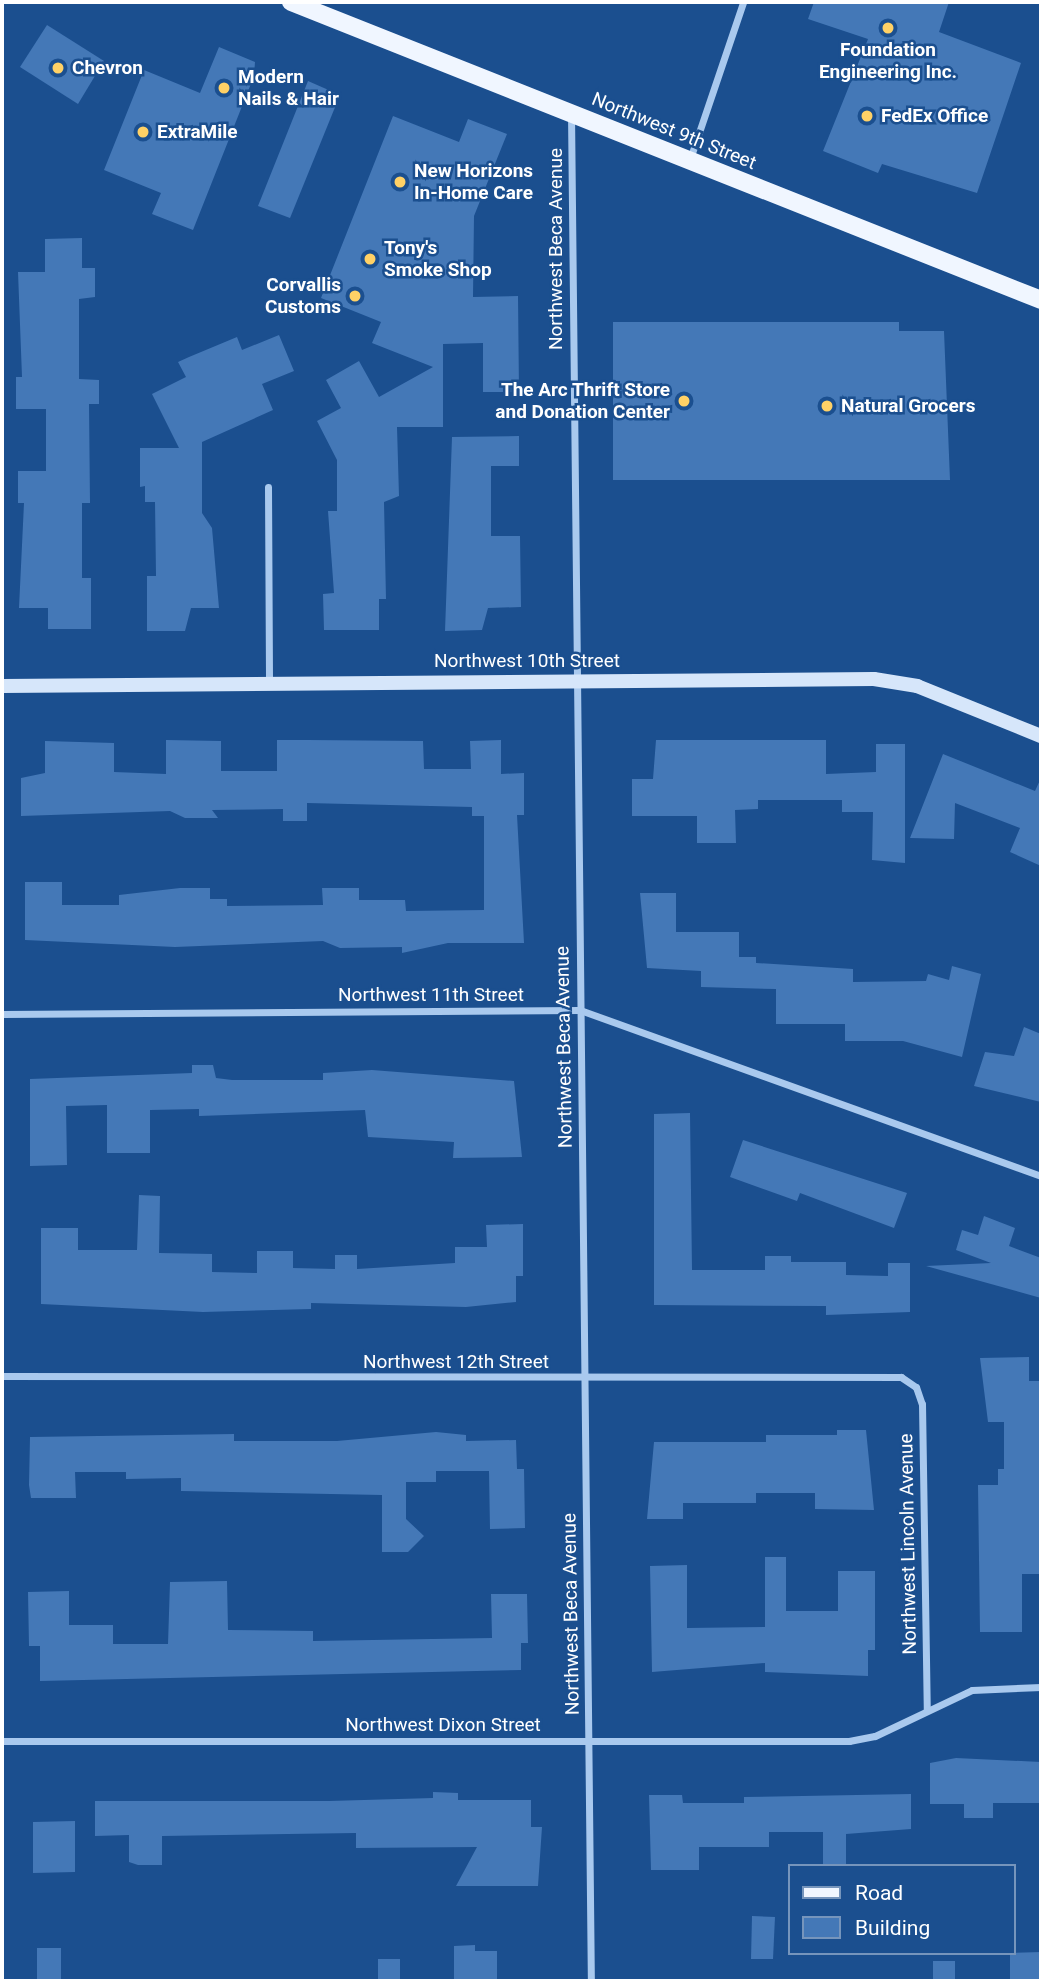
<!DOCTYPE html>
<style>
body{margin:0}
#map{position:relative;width:1043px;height:1983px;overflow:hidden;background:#1b4f8f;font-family:Roboto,sans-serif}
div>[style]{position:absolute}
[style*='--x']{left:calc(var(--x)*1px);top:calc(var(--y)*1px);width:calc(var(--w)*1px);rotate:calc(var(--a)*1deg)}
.building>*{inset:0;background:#4478b7}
.street>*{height:7px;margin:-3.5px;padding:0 3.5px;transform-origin:3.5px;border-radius:3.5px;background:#a9c9ee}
.secondary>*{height:14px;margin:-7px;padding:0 7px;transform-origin:7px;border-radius:7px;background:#d6e6fa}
.primary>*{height:18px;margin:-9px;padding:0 9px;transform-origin:9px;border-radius:9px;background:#f0f6ff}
.dots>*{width:19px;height:19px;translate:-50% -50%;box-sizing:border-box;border:4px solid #1b4f8f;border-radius:50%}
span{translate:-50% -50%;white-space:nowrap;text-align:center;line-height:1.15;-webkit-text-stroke:5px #1b4f8f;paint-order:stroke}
.poi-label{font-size:19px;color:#fff;font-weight:700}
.left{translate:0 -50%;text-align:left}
.right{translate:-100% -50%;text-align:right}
.street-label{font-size:19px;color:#fff}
.frame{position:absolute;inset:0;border:4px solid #fff;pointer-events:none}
.legend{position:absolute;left:788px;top:1864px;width:228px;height:91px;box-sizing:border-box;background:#1b4f8f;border:2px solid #7695bc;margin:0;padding:9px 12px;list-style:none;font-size:21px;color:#fff}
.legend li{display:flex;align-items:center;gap:14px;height:35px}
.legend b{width:35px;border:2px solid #7695bc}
</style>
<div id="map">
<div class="building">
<div style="clip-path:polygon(814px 2px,949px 2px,939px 32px,1021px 63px,977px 193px,882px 164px,878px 173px,823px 151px,868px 39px,808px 19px)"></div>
<div style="clip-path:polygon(47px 25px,104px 61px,78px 104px,20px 67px)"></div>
<div style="clip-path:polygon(219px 47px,255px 62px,254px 76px,193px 230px,152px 214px,161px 193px,104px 170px,144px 70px,200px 93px)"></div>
<div style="clip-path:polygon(308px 81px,340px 95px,290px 218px,258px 206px)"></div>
<div style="clip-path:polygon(393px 116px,459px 142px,468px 119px,507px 134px,474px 216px,473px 297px,518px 296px,519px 392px,483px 392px,483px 343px,443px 344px,443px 427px,397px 427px,399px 496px,384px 502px,386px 599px,379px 599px,379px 630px,324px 630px,323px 594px,334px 593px,328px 511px,337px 511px,337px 460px,317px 421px,341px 408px,326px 380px,359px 361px,379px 397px,433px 367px,372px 343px,381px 322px,321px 298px)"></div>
<div style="clip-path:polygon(82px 238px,82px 268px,95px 268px,95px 297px,79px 299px,79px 379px,99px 380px,99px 404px,89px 404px,90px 503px,82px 503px,82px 578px,91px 578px,91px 629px,48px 629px,48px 608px,19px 608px,24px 503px,18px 503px,18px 471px,46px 471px,46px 409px,16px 409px,16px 377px,22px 377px,18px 272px,45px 272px,45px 239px)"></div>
<div style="clip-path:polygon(613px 322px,899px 322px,899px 331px,944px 331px,950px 480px,613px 480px)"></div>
<div style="clip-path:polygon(279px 335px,294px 371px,262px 384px,273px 410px,202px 442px,202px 513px,212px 528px,219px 608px,191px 608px,185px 631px,147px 631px,147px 576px,156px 576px,155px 502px,145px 502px,145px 486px,140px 487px,140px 448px,179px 448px,152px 394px,186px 377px,178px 362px,189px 357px,237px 337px,242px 350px)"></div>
<div style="clip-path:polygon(519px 436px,519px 466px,491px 466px,491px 536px,520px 536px,521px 607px,488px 608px,482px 630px,445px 631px,452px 437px)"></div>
<div style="clip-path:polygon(166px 740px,221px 741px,221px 771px,277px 771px,277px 740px,307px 740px,423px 741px,424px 769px,471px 769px,470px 741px,501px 740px,501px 774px,524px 773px,524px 815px,517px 815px,524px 943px,448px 943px,402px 953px,402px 947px,340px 948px,323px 941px,175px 947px,25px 940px,25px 882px,62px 882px,62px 905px,119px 905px,119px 895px,180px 888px,210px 888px,210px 899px,227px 899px,227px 906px,323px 905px,322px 888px,359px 888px,359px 900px,405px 900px,406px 911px,484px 910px,484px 816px,472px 816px,472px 807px,307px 803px,307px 821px,283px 821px,283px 809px,212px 810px,218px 818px,185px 818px,170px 811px,21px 816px,21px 778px,45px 773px,45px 741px,114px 743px,114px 772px,166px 774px)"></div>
<div style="clip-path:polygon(656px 740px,826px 740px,826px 774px,876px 772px,876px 744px,905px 744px,905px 863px,872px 860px,873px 812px,842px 812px,842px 800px,758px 800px,758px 809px,735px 810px,736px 843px,697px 843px,697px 816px,632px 816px,632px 779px,653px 779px)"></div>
<div style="clip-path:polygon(943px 754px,1035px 791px,1041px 778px,1041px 866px,1010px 852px,1020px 828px,955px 803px,954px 839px,910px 838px)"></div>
<div style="clip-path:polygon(640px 893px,676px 893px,676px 932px,739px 932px,739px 957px,756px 957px,756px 963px,853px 969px,853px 982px,926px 981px,928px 974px,949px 980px,952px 966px,981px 974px,962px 1057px,903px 1041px,845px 1041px,845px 1024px,776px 1024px,776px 989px,701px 987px,701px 971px,647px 968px)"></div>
<div style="clip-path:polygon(1024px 1027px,1041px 1034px,1041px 1102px,974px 1086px,985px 1052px,1014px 1056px)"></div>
<div style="clip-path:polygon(192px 1065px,213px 1065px,216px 1078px,232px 1080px,323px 1080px,323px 1073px,372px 1070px,514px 1081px,522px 1157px,453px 1158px,454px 1142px,368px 1137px,365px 1110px,199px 1116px,199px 1109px,150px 1110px,150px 1153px,107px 1153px,107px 1105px,66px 1106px,67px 1165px,30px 1166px,30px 1079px,192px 1073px)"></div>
<div style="clip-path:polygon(690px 1113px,692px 1270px,765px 1270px,765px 1256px,791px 1256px,791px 1262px,846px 1262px,846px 1275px,888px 1276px,888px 1263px,910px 1263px,910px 1312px,826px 1315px,826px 1306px,654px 1305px,654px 1114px)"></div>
<div style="clip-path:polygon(743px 1140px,907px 1193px,894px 1228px,800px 1193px,797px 1201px,730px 1177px)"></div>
<div style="clip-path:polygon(139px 1195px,160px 1196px,159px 1253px,212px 1254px,212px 1272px,257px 1273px,257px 1251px,293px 1251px,293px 1268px,335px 1269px,335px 1255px,357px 1255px,357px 1269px,455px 1263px,455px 1247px,487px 1247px,486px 1225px,523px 1224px,523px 1276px,516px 1276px,516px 1302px,466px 1307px,311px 1303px,311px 1309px,203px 1312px,41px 1304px,41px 1228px,78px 1228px,78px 1250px,137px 1250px)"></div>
<div style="clip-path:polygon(984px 1216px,1015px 1228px,1009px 1246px,1041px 1258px,1041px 1298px,926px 1266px,991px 1263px,956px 1250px,962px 1230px,978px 1235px)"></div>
<div style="clip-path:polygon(1029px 1357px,1029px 1381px,1041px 1381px,1040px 1574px,1022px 1574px,1022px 1632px,980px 1632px,978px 1485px,998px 1485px,998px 1469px,1004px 1469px,1004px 1422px,988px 1422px,980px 1358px)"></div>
<div style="clip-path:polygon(837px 1430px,866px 1430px,874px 1510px,815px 1509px,815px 1493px,756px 1493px,756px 1503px,683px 1503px,683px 1519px,647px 1519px,654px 1442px,766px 1442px,766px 1435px,837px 1435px)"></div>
<div style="clip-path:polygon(436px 1432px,466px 1435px,466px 1441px,516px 1440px,517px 1469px,524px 1469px,525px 1528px,490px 1529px,489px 1471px,436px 1471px,436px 1482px,406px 1482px,406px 1519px,424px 1536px,408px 1552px,382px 1552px,382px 1495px,181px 1491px,181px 1478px,126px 1479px,126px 1472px,75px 1472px,76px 1498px,31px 1498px,29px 1485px,30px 1437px,234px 1434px,234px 1441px,337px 1441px)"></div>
<div style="clip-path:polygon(765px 1557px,786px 1557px,786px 1611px,838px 1611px,838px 1571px,875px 1571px,875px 1650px,868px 1650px,868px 1676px,765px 1672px,765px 1663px,652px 1672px,650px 1566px,687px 1565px,687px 1628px,765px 1627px)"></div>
<div style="clip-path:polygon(227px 1581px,228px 1630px,313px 1631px,313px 1641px,492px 1638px,491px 1594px,527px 1594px,528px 1643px,521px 1643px,521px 1670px,40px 1681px,40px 1646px,29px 1646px,28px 1592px,69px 1591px,69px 1625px,113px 1625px,113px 1644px,168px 1644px,170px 1582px)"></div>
<div style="clip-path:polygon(956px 1758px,1041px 1762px,1041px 1803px,993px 1803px,993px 1818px,964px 1818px,964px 1804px,930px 1804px,930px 1763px)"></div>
<div style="clip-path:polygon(433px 1792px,458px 1793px,458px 1800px,531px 1800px,531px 1827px,542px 1827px,538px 1886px,456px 1886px,477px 1847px,356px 1848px,356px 1833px,162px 1836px,162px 1865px,138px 1865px,129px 1862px,129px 1835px,95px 1836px,95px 1801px,329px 1801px,433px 1798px)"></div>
<div style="clip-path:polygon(911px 1794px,911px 1829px,846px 1834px,846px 1866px,823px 1866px,823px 1832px,769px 1832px,769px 1847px,699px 1847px,699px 1870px,651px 1870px,649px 1795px,682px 1795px,683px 1803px,744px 1803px,744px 1797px)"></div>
<div style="clip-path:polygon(75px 1821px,75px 1872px,33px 1873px,33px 1822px)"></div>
<div style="clip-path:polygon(752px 1916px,775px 1917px,773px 1959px,751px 1959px)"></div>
<div style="clip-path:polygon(475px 1945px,475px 1951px,497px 1951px,497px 1981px,454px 1981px,454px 1946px)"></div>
<div style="clip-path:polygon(37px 1948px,61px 1948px,61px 1981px,37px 1981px)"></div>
<div style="clip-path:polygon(1041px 1952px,1041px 1981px,1010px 1981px,1010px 1953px)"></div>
<div style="clip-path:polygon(378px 1959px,400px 1959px,400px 1981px,378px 1981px)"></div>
<div style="clip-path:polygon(933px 1961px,955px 1961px,955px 1981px,933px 1981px)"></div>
</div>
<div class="street">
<div style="--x:571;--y:113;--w:1868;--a:89.39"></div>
<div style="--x:690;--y:159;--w:166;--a:-71.3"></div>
<div style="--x:268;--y:487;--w:194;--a:89.7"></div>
<div style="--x:2;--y:1014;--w:578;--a:-0.4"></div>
<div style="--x:580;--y:1010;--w:490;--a:19.8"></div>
<div style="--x:2;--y:1376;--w:899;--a:0.06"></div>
<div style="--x:901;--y:1377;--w:18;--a:34"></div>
<div style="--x:916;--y:1387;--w:18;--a:71"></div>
<div style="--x:922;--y:1404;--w:306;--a:89.1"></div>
<div style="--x:2;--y:1741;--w:847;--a:0"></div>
<div style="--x:849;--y:1741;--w:26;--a:-11"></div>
<div style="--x:875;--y:1736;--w:107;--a:-25.4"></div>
<div style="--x:972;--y:1690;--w:69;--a:-2.5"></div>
</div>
<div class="secondary">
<div style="--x:2;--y:686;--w:872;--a:-0.46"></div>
<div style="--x:874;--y:679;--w:44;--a:9.2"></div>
<div style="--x:917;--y:686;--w:134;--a:22"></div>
</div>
<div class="primary">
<div style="--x:291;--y:2;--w:807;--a:21.67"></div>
</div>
<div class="dots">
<div style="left:888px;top:28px;background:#ffd166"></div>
<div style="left:58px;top:68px;background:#ffd166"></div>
<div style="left:224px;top:88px;background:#ffd166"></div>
<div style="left:867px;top:116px;background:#ffd166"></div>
<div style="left:143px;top:132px;background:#ffd166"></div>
<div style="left:400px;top:182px;background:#ffd166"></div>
<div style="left:370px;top:259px;background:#ffd166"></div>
<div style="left:355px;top:296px;background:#ffd166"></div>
<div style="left:684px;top:401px;background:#ffd166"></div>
<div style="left:827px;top:406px;background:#ffd166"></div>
</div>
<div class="poi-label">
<span style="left:888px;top:61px">Foundation<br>Engineering Inc.</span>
<span class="left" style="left:72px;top:68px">Chevron</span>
<span class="left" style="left:238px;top:88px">Modern<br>Nails &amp; Hair</span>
<span class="left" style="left:881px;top:116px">FedEx Office</span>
<span class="left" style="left:157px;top:132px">ExtraMile</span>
<span class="left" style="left:414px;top:182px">New Horizons<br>In-Home Care</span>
<span class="left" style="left:384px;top:259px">Tony's<br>Smoke Shop</span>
<span class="right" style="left:341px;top:296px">Corvallis<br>Customs</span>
<span class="right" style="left:670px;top:401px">The Arc Thrift Store<br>and Donation Center</span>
<span class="left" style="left:841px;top:406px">Natural Grocers</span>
</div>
<div class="street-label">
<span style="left:674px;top:131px;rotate:22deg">Northwest 9th Street</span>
<span style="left:556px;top:249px;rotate:-90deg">Northwest Beca Avenue</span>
<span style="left:527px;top:661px">Northwest 10th Street</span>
<span style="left:431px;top:995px">Northwest 11th Street</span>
<span style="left:564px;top:1047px;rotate:-91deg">Northwest Beca Avenue</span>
<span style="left:456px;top:1362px">Northwest 12th Street</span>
<span style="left:908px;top:1544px;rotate:-91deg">Northwest Lincoln Avenue</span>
<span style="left:571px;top:1614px;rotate:-91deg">Northwest Beca Avenue</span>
<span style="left:443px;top:1725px">Northwest Dixon Street</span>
</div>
<div class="frame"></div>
<ul class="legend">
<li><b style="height:9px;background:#f0f6ff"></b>Road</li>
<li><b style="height:19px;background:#4478b7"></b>Building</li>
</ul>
</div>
